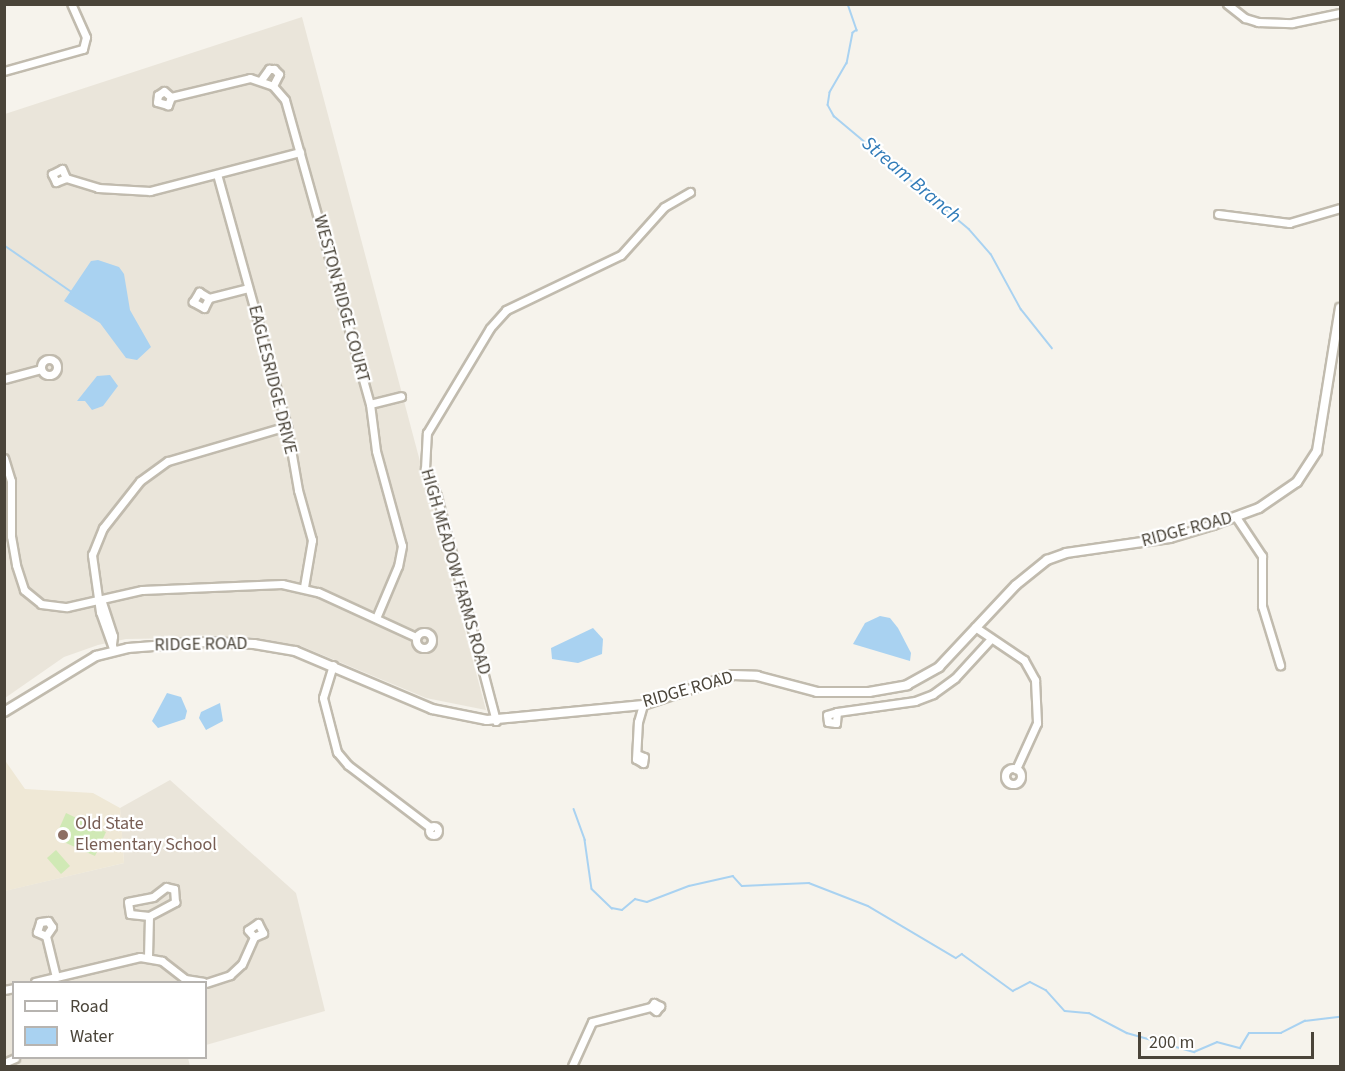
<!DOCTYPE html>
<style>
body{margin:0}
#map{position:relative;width:1345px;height:1071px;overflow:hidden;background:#f6f3ec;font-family:"Source Sans 3",sans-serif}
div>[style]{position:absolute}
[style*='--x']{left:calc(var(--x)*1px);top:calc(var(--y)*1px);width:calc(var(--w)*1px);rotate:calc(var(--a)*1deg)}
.residential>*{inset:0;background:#eae5da}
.education>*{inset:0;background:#efe8d6}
.green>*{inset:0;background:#d0e9b5}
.water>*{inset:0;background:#a9d2f1}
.stream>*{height:1.5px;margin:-0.75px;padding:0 0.75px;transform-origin:0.75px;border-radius:0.75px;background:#a9d2f1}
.roads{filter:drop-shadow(2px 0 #c1bbae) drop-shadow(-2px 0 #c1bbae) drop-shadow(0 2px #c1bbae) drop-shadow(0 -2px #c1bbae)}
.minor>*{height:7px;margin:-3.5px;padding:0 3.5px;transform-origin:3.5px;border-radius:3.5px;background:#fff}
.minor>.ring{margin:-3.5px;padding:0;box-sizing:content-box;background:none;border:7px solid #fff;border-radius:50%}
.tertiary>*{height:8px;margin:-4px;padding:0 4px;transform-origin:4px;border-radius:4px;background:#fff}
.dots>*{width:16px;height:16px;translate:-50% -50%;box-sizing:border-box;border:3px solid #fff;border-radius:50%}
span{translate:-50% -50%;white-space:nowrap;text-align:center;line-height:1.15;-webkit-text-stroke:4.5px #fff;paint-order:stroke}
.street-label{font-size:18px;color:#4a4439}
.education-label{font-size:18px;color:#785e54}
.left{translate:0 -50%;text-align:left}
.water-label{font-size:20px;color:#307bb8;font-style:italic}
.frame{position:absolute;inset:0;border:6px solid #4a4439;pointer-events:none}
.legend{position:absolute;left:12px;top:981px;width:195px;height:78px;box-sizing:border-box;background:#fff;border:2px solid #b7b4b0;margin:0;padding:8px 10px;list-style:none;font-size:18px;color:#4a4439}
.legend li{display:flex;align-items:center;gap:12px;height:30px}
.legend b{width:30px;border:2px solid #b7b4b0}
.scale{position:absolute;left:1138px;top:1032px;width:176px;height:27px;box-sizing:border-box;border:3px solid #4a4439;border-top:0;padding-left:8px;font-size:18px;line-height:21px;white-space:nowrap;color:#4a4439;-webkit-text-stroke:4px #fff;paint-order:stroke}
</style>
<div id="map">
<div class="residential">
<div style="clip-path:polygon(302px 17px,486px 710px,426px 698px,301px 646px,251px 637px,126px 639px,98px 645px,64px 657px,5px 698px,5px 114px)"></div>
<div style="clip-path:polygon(170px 780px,296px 893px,325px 1011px,206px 1045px,206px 982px,14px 982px,14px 1058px,188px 1058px,190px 1066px,5px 1066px,4px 891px,124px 863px,120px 808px)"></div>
</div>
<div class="education">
<div style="clip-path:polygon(4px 759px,25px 789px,93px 793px,120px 808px,124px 863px,5px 891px)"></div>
</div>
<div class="green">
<div style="clip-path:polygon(66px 813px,106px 832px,95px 856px,55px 838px)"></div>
<div style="clip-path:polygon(56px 850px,70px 866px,61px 874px,47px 858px)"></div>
</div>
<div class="water">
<div style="clip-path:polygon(98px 260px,119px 267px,124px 274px,130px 310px,151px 347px,137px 360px,126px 358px,100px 323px,64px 301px,91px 261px)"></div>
<div style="clip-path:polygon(110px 375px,118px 386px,103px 406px,92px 410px,85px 401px,77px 401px,97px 376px)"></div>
<div style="clip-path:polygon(880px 616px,890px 618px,898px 628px,911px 653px,910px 661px,853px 644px,865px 623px)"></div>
<div style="clip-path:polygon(593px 628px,603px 639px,602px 654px,578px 663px,552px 659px,551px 648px)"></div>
<div style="clip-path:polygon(167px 693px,181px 697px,187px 711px,185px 719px,158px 728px,152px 721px)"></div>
<div style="clip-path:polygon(220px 703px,223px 721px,206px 730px,199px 718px,201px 712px)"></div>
</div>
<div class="stream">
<div style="--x:848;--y:4;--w:28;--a:71"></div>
<div style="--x:857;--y:30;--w:5;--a:143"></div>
<div style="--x:853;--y:33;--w:31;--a:101"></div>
<div style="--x:847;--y:63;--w:34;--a:120"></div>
<div style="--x:830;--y:93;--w:12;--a:99"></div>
<div style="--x:828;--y:105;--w:13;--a:61"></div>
<div style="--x:834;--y:116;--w:176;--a:39.9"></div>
<div style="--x:969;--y:229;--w:33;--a:49"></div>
<div style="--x:991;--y:254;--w:63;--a:61.4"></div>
<div style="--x:1021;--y:309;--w:50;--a:51.5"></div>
<div style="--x:4;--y:245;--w:83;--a:34.7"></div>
<div style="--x:574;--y:809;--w:33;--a:70"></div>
<div style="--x:585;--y:840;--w:49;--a:81.9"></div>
<div style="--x:592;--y:889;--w:28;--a:44"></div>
<div style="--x:612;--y:908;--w:10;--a:11"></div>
<div style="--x:622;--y:910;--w:17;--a:-40"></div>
<div style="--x:635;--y:899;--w:12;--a:14"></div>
<div style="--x:647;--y:902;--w:45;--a:-20.9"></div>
<div style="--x:689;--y:886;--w:45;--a:-12.8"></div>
<div style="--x:733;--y:876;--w:13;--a:48"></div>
<div style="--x:742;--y:886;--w:67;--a:-2.6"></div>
<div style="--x:809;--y:883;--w:63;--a:21.3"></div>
<div style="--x:868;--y:906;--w:102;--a:30.6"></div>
<div style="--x:956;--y:958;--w:7;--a:-34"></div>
<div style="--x:962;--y:954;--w:63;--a:36"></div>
<div style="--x:1013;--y:991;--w:19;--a:-28"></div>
<div style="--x:1030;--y:982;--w:18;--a:27"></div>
<div style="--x:1046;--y:990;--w:28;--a:48"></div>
<div style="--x:1065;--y:1011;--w:24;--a:5"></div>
<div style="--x:1089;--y:1013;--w:43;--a:27.8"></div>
<div style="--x:1127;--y:1033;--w:70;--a:15.8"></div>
<div style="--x:1194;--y:1052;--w:25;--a:-23"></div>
<div style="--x:1217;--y:1042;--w:24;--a:15"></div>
<div style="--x:1240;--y:1048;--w:17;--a:-59"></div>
<div style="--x:1249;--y:1033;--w:32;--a:0"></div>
<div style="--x:1281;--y:1033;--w:27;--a:-27"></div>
<div style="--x:1305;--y:1021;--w:35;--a:-7"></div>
</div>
<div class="roads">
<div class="minor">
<div style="--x:1227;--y:4;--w:23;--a:38"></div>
<div style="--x:1245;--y:18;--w:14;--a:17"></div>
<div style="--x:1258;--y:22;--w:34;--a:2"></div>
<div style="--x:1292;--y:23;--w:49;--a:-11.8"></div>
<div style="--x:4;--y:71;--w:82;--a:-15.6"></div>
<div style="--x:83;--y:49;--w:12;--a:-76"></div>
<div style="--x:86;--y:37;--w:36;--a:-114"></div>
<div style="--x:261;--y:80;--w:14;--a:-54"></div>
<div style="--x:269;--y:69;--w:5;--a:0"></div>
<div style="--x:274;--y:69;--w:7;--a:45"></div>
<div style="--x:279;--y:74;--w:13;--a:117"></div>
<div style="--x:171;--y:97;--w:9;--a:111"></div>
<div style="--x:168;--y:105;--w:11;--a:-165"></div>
<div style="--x:157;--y:102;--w:7;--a:-82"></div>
<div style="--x:158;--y:95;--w:7;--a:-34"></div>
<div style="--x:164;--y:91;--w:9;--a:41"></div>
<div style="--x:171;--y:97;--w:81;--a:-13.5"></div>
<div style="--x:250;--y:78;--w:24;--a:19"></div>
<div style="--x:273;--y:86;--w:18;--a:49"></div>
<div style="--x:285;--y:100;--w:316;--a:74.4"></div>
<div style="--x:370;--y:404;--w:47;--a:82.7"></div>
<div style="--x:376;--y:451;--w:98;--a:74.7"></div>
<div style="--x:402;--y:546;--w:20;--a:101"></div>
<div style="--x:398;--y:566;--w:56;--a:112.9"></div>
<div style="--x:217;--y:174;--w:262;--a:74.5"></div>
<div style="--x:287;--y:426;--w:65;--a:80.2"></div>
<div style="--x:298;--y:490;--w:52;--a:74.4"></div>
<div style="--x:312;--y:540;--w:48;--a:99.7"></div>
<div style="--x:66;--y:178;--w:11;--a:158"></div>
<div style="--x:56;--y:182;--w:9;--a:-117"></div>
<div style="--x:52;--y:174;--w:11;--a:-27"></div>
<div style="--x:62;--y:169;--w:10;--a:66"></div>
<div style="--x:66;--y:178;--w:34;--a:17"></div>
<div style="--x:98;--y:188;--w:52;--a:3.3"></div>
<div style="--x:150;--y:191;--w:155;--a:-14.6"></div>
<div style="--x:1218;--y:214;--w:72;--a:7.2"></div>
<div style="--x:1289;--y:223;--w:53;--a:-16.4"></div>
<div style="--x:209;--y:298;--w:11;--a:117"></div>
<div style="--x:204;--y:308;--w:13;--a:-151"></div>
<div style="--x:193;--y:302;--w:12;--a:-59"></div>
<div style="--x:199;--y:292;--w:12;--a:31"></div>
<div style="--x:209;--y:298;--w:40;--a:-14.4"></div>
<div class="ring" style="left:41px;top:359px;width:9px;height:9px"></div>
<div style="--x:4;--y:379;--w:38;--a:-15"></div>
<div style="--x:370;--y:404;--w:32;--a:-14"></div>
<div style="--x:4;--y:458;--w:24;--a:73"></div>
<div style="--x:11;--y:481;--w:55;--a:90"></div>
<div style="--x:11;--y:536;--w:29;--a:80"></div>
<div style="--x:16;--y:565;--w:26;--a:72"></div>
<div style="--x:24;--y:590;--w:22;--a:39"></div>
<div style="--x:41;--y:604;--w:26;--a:7"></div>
<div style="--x:67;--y:607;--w:77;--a:-12.8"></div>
<div style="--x:142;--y:590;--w:140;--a:-2.5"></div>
<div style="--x:282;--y:584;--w:37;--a:13"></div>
<div style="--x:318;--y:592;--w:108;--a:24.7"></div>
<div style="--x:1236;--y:517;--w:47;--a:56.3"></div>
<div style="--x:1262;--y:556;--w:50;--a:90"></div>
<div style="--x:1262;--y:606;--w:62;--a:73"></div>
<div style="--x:101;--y:599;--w:39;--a:72"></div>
<div style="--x:113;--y:636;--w:8;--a:97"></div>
<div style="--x:975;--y:627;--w:59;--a:34"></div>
<div style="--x:1024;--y:660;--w:23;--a:61"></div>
<div style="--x:1035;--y:680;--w:43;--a:87.3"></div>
<div style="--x:1037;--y:723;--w:51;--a:114.5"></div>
<div class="ring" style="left:416px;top:632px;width:9px;height:9px"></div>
<div style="--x:114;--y:651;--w:41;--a:-109.7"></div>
<div style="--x:100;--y:612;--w:58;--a:-98"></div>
<div style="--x:92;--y:555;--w:29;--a:-68"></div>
<div style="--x:103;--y:528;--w:60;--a:-51.8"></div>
<div style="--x:140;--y:481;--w:34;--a:-36"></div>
<div style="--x:168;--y:461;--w:124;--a:-16.4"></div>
<div style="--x:333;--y:665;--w:34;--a:107"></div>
<div style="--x:323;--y:698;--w:56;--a:75.5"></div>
<div style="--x:337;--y:752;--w:17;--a:50"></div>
<div style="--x:348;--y:765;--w:104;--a:37.2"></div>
<div style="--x:837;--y:712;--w:10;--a:163"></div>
<div style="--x:827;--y:715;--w:7;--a:82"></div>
<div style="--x:828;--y:722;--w:8;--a:7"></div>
<div style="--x:836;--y:723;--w:11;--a:-85"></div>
<div style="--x:837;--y:712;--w:79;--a:-8"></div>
<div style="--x:915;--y:701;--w:19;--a:-21"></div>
<div style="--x:933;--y:694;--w:27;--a:-36"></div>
<div style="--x:955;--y:678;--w:52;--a:-47.4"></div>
<div style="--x:496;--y:721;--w:233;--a:-104.7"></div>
<div style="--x:437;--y:496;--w:30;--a:-114"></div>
<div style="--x:425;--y:469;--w:36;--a:-87"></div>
<div style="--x:427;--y:433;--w:122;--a:-59"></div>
<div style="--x:490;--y:328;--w:24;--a:-48"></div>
<div style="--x:506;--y:310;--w:127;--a:-25.6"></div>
<div style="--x:621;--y:255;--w:64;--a:-48.1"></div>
<div style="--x:664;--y:207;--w:30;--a:-30"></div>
<div style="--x:639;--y:755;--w:5;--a:22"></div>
<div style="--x:644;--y:757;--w:6;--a:99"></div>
<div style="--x:643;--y:763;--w:8;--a:-150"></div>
<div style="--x:636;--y:759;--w:37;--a:-87"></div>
<div style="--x:638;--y:722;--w:18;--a:-74"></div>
<div class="ring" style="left:1005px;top:768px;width:9px;height:9px"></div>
<div class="ring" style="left:429.5px;top:826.5px;width:2px;height:2px"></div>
<div style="--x:46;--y:936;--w:10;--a:-156"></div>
<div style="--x:37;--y:932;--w:10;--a:-73"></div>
<div style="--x:40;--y:922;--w:8;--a:-7"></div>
<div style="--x:48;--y:921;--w:7;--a:56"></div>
<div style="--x:52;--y:927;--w:11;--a:124"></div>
<div style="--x:46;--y:936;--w:42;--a:76.3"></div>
<div style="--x:148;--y:957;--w:41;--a:-88.6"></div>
<div style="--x:149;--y:916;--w:30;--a:-28"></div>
<div style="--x:175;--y:902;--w:13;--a:-94"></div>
<div style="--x:174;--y:889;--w:8;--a:-166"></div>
<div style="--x:166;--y:887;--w:16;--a:142"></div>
<div style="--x:153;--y:897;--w:25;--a:169"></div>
<div style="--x:128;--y:902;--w:12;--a:81"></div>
<div style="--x:130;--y:914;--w:19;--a:6"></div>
<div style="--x:35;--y:982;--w:108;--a:-13.4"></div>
<div style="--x:140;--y:957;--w:22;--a:10"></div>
<div style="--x:162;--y:961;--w:29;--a:38"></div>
<div style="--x:185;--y:979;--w:18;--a:9"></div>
<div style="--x:206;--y:983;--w:25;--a:-18"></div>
<div style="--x:230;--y:975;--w:16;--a:-43"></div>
<div style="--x:242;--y:964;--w:30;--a:-66"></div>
<div style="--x:254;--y:937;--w:10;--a:-24"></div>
<div style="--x:263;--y:933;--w:11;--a:-117"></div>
<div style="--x:258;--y:923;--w:12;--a:145"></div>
<div style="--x:248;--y:930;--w:9;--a:49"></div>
<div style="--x:4;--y:990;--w:10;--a:-11"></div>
<div style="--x:4;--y:1063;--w:12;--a:-24"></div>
<div style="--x:572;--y:1066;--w:48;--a:-65.6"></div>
<div style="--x:592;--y:1022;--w:61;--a:-14.3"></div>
<div style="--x:651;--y:1007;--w:5;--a:-53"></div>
<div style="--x:654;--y:1003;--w:7;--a:27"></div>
<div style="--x:660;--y:1006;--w:6;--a:129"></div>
<div style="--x:656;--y:1011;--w:6;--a:-141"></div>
</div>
<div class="tertiary">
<div style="--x:4;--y:712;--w:108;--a:-31.3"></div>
<div style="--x:96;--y:656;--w:33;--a:-14"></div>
<div style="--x:128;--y:648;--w:77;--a:-4.5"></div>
<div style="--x:205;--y:642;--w:49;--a:2.3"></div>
<div style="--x:254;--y:644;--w:42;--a:9.7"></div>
<div style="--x:295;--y:651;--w:149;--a:22.9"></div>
<div style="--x:432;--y:709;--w:56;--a:11.3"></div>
<div style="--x:487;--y:720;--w:157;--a:-5.5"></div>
<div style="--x:643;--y:705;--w:95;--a:-18.4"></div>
<div style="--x:733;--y:675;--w:24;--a:2"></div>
<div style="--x:757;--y:676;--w:62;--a:14.9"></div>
<div style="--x:817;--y:692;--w:52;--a:0"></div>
<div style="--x:869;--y:692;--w:39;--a:-10"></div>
<div style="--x:907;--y:685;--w:37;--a:-29"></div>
<div style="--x:939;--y:667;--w:112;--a:-46.8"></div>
<div style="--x:1016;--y:585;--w:40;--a:-39"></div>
<div style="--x:1047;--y:560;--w:20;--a:-20"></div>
<div style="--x:1066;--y:553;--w:105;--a:-8.2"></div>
<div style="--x:1170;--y:538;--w:45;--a:-16.8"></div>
<div style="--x:1213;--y:525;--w:49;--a:-20.3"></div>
<div style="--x:1259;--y:508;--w:46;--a:-34.4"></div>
<div style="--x:1297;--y:482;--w:37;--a:-57"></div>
<div style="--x:1317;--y:451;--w:145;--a:-80.9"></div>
</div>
</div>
<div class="dots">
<div style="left:63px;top:835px;background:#8d6e63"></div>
</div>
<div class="street-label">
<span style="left:341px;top:299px;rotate:75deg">WESTON RIDGE COURT</span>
<span style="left:272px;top:380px;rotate:76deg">EAGLESRIDGE DRIVE</span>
<span style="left:1187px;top:530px;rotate:-15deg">RIDGE ROAD</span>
<span style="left:455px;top:572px;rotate:74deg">HIGH MEADOW FARMS ROAD</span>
<span style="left:201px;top:645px;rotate:-1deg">RIDGE ROAD</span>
<span style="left:688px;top:690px;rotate:-16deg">RIDGE ROAD</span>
</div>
<div class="education-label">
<span class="left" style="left:75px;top:835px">Old State<br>Elementary School</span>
</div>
<div class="water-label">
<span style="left:911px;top:180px;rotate:40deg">Stream Branch</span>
</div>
<div class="frame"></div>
<ul class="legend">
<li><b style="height:8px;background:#fff"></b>Road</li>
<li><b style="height:16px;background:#a9d2f1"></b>Water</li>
</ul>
<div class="scale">200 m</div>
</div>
